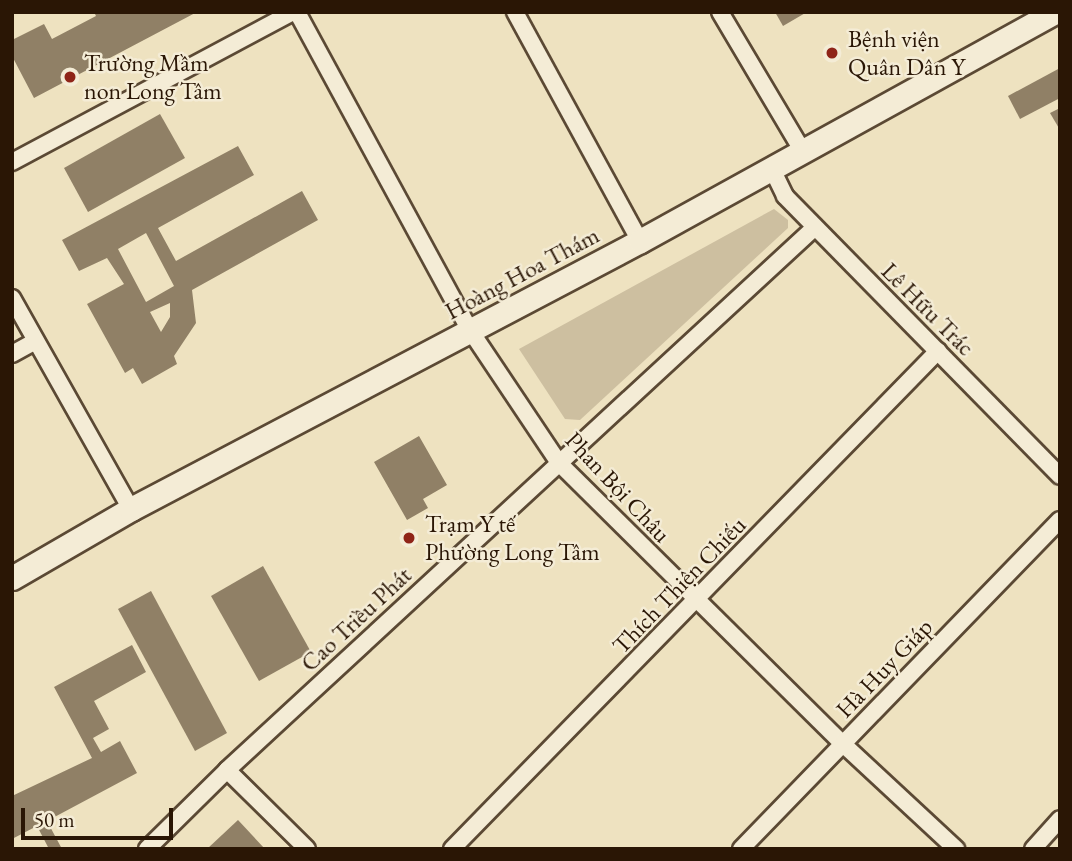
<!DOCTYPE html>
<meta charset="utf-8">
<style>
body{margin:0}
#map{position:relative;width:1072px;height:861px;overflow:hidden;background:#eee2c0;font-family:"EB Garamond",serif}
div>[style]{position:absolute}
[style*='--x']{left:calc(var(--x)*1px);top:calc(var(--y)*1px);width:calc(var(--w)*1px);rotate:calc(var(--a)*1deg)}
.green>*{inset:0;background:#cdbfa0}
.building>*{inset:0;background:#908066}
.roads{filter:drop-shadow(2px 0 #5b4934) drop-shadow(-2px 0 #5b4934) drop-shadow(0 2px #5b4934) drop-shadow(0 -2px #5b4934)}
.street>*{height:16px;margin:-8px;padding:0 8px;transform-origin:8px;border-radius:8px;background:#f4ecd6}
.secondary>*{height:23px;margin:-11.5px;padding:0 11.5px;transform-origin:11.5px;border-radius:11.5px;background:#f4ecd6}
.dots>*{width:19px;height:19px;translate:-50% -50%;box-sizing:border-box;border:4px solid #f4ecd6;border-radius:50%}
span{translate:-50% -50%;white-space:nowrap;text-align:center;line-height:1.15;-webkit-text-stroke:5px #f4ecd6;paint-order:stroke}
.poi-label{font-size:24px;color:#2a1605}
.left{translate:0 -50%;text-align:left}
.street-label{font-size:24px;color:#2a1605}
.frame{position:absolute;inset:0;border:14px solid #2a1605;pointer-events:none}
.scale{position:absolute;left:21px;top:808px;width:152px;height:32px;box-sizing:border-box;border:4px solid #2a1605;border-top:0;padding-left:9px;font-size:21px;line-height:24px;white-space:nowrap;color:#2a1605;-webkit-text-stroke:5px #f4ecd6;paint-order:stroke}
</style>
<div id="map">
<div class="green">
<div style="clip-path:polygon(774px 209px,788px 220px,788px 228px,580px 420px,565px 419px,519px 349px)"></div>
</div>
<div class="building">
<div style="clip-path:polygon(94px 12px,197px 12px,34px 98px,12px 56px,12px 40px,44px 24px,52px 39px,96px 16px)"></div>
<div style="clip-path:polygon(775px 12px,807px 12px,783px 26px)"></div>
<div style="clip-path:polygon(1060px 68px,1060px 98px,1020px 119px,1008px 96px)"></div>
<div style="clip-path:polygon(1060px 108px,1060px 130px,1050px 113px)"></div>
<div style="clip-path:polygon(160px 114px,185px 158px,88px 212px,64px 168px)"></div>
<div style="clip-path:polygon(evenodd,238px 146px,254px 175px,158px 228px,176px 261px,302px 191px,318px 220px,192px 290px,196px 323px,174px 356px,177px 364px,142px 384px,133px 368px,125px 373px,87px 304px,124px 284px,107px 258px,79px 271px,62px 240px,238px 146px,146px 233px,174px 286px,146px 302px,118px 249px,146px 233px,238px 146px,170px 303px,170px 317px,161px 332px,150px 312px,170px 303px)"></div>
<div style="clip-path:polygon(419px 436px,447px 485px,423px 499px,428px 508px,407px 520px,374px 462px)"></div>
<div style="clip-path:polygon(263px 566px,311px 652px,259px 681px,211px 596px)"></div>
<div style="clip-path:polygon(151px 591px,227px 733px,195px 751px,118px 609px)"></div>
<div style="clip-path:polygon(132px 645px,146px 672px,94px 701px,109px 729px,93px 738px,101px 752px,120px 741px,137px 773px,47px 821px,62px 849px,49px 849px,37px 826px,12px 839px,12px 796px,92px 758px,54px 687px)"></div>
<div style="clip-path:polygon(238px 820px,265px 849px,207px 849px)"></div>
</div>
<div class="roads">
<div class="street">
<div style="--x:297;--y:12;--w:362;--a:61.5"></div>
<div style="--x:470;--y:330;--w:160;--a:56.2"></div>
<div style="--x:559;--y:463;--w:398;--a:44.7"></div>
<div style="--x:842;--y:743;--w:156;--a:42.9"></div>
<div style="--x:515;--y:12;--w:261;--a:61.4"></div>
<div style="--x:720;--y:12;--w:163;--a:59.3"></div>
<div style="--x:12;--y:162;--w:319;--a:-28.1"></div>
<div style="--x:772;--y:169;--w:30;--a:64"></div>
<div style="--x:785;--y:196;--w:392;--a:45.5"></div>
<div style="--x:12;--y:298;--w:242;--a:60.6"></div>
<div style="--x:12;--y:354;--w:26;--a:-29"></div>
<div style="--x:227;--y:770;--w:112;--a:44.6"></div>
<div style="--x:147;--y:849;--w:112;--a:-44.6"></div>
<div style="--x:227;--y:770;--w:800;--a:-42.72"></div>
<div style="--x:452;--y:849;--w:696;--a:-45.7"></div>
<div style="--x:741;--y:849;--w:458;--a:-45.9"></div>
<div style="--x:1033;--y:849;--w:40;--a:-48"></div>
</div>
<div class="secondary">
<div style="--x:12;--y:578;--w:138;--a:-30.1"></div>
<div style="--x:131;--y:509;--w:575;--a:-27.77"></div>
<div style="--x:640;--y:241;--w:473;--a:-28.9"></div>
</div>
</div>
<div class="dots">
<div style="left:832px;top:53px;background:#8f2418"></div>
<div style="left:70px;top:77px;background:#8f2418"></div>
<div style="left:409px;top:538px;background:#8f2418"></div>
</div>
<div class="poi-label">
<span class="left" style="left:848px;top:53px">Bệnh viện<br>Quân Dân Y</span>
<span class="left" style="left:84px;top:77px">Trường Mầm<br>non Long Tâm</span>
<span class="left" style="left:425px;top:538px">Trạm Y tế<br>Phường Long Tâm</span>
</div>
<div class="street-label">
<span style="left:522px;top:273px;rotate:-28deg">Hoàng Hoa Thám</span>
<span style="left:928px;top:309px;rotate:45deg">Lê Hữu Trác</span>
<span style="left:618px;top:487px;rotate:47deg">Phan Bội Châu</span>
<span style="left:679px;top:585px;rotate:-46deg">Thích Thiện Chiếu</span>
<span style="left:356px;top:619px;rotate:-43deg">Cao Triều Phát</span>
<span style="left:884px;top:668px;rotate:-46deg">Hà Huy Giáp</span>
</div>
<div class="frame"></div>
<div class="scale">50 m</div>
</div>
